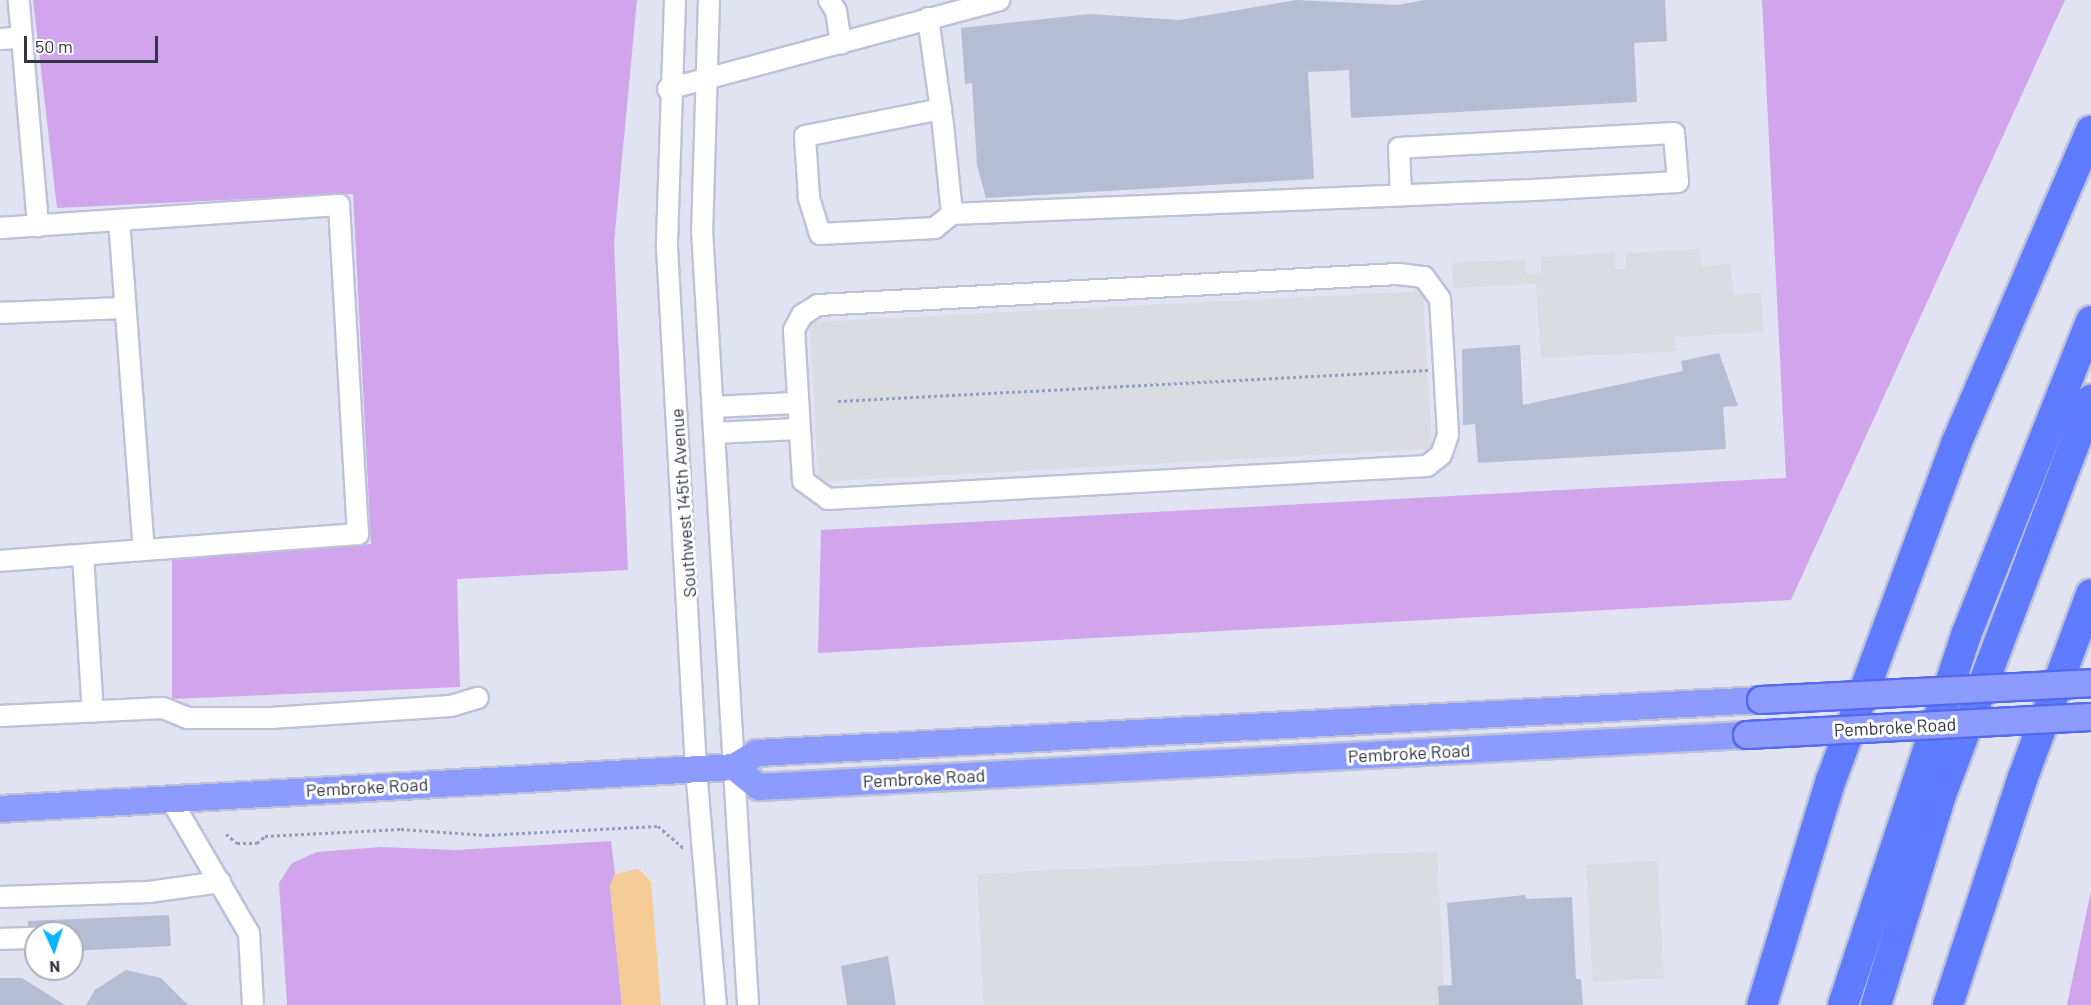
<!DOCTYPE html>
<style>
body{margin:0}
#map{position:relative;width:2091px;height:1005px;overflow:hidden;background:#e1e3f2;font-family:Barlow,sans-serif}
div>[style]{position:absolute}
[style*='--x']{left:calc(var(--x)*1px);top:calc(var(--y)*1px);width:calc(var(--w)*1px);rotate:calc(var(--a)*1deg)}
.green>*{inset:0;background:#d0a5eb}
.parking>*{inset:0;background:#dadce2}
.water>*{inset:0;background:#f6cc96}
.building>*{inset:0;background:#b5bdd4}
.path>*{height:3px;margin-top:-1.5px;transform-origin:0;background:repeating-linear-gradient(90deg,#939cc1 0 3px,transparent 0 6px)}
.roads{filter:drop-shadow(2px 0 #bdc2d9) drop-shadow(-2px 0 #bdc2d9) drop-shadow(0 2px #bdc2d9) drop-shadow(0 -2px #bdc2d9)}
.minor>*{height:20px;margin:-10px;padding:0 10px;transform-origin:10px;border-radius:10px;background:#fff}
.major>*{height:26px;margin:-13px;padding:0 13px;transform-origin:13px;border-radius:13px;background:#8d9bff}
.highway>*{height:30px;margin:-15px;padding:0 15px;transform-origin:15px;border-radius:15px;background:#5f7bff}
.bridges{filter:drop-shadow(2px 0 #5369ee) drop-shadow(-2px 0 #5369ee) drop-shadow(0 2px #5369ee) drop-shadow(0 -2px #5369ee)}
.major-bridge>*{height:26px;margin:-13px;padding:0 13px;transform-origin:13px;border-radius:13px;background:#8d9bff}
span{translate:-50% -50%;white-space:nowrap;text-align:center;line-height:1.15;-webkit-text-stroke:6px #fff;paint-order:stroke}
.street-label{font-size:18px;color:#313644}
.north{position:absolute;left:24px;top:921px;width:60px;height:60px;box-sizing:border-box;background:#fff;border:2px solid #adafb4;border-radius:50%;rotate:177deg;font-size:16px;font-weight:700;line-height:24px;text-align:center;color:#313644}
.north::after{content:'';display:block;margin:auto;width:21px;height:27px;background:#0bb4ff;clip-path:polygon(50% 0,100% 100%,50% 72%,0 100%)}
.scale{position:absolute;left:24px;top:36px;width:134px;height:27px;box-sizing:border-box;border:3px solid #313644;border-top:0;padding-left:8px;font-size:18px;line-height:21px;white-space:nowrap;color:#313644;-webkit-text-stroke:4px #fff;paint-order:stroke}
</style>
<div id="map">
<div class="green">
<div style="clip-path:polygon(33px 0,637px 0,614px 243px,628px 570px,457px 579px,460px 687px,172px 699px,172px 560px,371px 544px,353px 194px,57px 208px)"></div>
<div style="clip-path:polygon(1762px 0,2065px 0,1791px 600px,818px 653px,821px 530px,1786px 478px)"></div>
<div style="clip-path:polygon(611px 841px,615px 874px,610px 886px,622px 1005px,287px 1005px,279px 883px,292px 863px,317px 852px,381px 847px,456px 850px)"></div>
<div style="clip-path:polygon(2091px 891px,2091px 1005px,2067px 1005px)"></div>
</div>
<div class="parking">
<div style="clip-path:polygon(1700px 249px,1701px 266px,1731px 264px,1733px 295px,1761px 293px,1763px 332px,1675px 337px,1676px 351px,1541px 358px,1536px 284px,1453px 288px,1452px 263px,1525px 259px,1527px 274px,1541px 273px,1541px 257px,1614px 253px,1616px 269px,1626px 268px,1626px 253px)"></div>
<div style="clip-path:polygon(1423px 291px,1432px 449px,818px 482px,810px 322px)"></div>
<div style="clip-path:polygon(1437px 851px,1445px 1005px,984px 1005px,977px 874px)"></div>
<div style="clip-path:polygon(1657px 861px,1664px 978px,1593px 982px,1586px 865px)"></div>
</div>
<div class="water">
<div style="clip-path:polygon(639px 869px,651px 882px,661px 1005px,622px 1005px,610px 886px,615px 874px)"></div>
</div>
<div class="building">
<div style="clip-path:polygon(1297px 0,1397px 5px,1425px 0,1665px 0,1667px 41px,1634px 43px,1637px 102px,1351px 118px,1349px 70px,1308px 72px,1314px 179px,986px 198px,977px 165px,972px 83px,965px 84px,961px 28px,1090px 14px,1179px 20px)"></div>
<div style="clip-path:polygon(1520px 345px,1523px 405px,1683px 371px,1681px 361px,1719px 353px,1738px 406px,1723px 407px,1726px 449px,1478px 463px,1475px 424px,1463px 425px,1462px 349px)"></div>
<div style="clip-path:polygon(1525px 895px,1526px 899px,1572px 897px,1576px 979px,1581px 979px,1583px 1005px,1439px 1005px,1438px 986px,1452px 985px,1447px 903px)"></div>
<div style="clip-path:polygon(169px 915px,171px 946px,72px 951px,72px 933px,47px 933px,28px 926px,28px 921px)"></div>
<div style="clip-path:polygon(888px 956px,896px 1005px,847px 1005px,841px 966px)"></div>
<div style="clip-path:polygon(126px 970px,161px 978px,188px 1005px,86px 1005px,95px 990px)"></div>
<div style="clip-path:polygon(0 978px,22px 978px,65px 1005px,0 1005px)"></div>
</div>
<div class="path">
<div style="--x:838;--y:401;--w:591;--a:-3.01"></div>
<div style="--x:226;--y:834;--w:14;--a:39"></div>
<div style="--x:237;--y:843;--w:20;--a:0"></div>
<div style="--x:257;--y:843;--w:11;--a:-41"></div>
<div style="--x:265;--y:836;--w:136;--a:-2.9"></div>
<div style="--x:401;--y:829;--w:85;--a:4"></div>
<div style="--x:486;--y:835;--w:172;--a:-3"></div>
<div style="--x:658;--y:826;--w:35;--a:41"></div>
</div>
<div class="roads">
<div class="minor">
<div style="--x:675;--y:0;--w:247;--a:91.9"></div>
<div style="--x:667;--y:247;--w:523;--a:86.82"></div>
<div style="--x:696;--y:769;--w:237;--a:85.2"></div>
<div style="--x:709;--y:0;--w:230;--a:91.7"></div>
<div style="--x:702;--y:230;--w:776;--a:86.6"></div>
<div style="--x:829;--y:0;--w:13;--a:58"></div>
<div style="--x:836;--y:11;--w:33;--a:81"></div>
<div style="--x:928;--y:18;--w:108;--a:82"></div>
<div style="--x:943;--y:125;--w:89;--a:84.2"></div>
<div style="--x:952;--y:214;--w:22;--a:141"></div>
<div style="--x:935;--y:228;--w:115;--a:177"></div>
<div style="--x:820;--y:234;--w:39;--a:-107"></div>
<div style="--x:809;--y:197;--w:61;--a:-93.8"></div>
<div style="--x:805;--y:136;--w:139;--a:-11.2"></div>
<div style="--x:22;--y:38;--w:189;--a:85.1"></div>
<div style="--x:0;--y:39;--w:22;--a:-3"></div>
<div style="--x:22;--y:38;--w:38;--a:-95"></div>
<div style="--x:668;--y:89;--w:343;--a:-15"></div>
<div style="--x:952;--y:214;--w:581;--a:-2.37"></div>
<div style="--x:1533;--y:190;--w:145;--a:-3.2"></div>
<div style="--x:1678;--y:182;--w:49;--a:-94.7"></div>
<div style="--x:1674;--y:133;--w:275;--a:176.9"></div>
<div style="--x:1399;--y:148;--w:46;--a:87.5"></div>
<div style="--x:119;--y:220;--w:331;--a:85.7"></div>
<div style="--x:0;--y:228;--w:340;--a:-3.9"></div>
<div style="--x:339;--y:205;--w:330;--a:86.7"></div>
<div style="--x:358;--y:534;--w:359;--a:175.7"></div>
<div style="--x:1398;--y:274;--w:26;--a:7"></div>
<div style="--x:1424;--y:277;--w:27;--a:54"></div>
<div style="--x:1440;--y:299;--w:136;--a:86.6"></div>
<div style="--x:1448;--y:435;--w:21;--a:109"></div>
<div style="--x:1441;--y:455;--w:18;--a:142"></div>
<div style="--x:1427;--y:466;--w:600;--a:176.85"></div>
<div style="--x:828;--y:499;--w:31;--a:-144"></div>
<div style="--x:803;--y:481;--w:151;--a:-93.4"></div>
<div style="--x:794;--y:330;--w:17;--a:-62"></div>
<div style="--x:802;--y:315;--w:19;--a:-32"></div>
<div style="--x:818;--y:305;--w:581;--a:-3.06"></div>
<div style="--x:0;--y:313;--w:125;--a:-2.3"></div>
<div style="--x:713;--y:407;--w:83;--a:-2.8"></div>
<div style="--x:714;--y:433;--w:84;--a:-2.7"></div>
<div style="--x:83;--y:555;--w:157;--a:86.4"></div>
<div style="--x:0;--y:716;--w:163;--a:-2.8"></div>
<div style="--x:163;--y:708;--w:27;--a:22"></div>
<div style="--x:188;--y:718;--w:83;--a:0"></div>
<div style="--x:271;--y:718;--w:180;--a:-3.8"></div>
<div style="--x:451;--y:706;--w:28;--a:-17"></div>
<div style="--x:170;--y:798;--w:156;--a:59.7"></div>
<div style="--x:249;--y:933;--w:72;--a:86.8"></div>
<div style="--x:0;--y:897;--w:149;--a:-1.9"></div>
<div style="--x:149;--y:892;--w:72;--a:-8"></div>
<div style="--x:0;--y:939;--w:36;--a:-2"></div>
</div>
<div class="major">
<div style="--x:734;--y:767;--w:32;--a:39"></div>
<div style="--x:759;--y:787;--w:989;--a:-3.01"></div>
<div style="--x:0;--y:809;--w:735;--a:-3.27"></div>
<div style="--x:734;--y:767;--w:27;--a:-31"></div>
<div style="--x:757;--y:753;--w:1005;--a:-3.02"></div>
</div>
<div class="highway">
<div style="--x:1762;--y:1005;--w:235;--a:-73"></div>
<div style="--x:1831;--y:780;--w:358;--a:-69.6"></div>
<div style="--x:1956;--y:444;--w:341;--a:-66.7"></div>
<div style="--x:1843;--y:1005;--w:390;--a:-71.6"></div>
<div style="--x:1966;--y:635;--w:338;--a:-68.3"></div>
<div style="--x:1876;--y:1005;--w:220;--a:-72.8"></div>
<div style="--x:1941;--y:795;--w:423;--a:-69.2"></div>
<div style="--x:1948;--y:1005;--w:240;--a:-71.8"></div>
<div style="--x:2023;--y:777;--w:195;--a:-69.6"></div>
</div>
</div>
<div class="bridges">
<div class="major-bridge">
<div style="--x:1761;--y:700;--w:330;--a:-2.9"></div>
<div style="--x:1747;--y:735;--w:344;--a:-3"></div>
</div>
</div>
<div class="street-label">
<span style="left:683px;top:503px;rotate:-94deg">Southwest 145th Avenue</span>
<span style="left:1895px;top:727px;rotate:-3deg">Pembroke Road</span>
<span style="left:1409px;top:753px;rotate:-3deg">Pembroke Road</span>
<span style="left:924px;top:778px;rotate:-3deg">Pembroke Road</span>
<span style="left:367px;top:787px;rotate:-3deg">Pembroke Road</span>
</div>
<div class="north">N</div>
<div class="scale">50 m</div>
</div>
